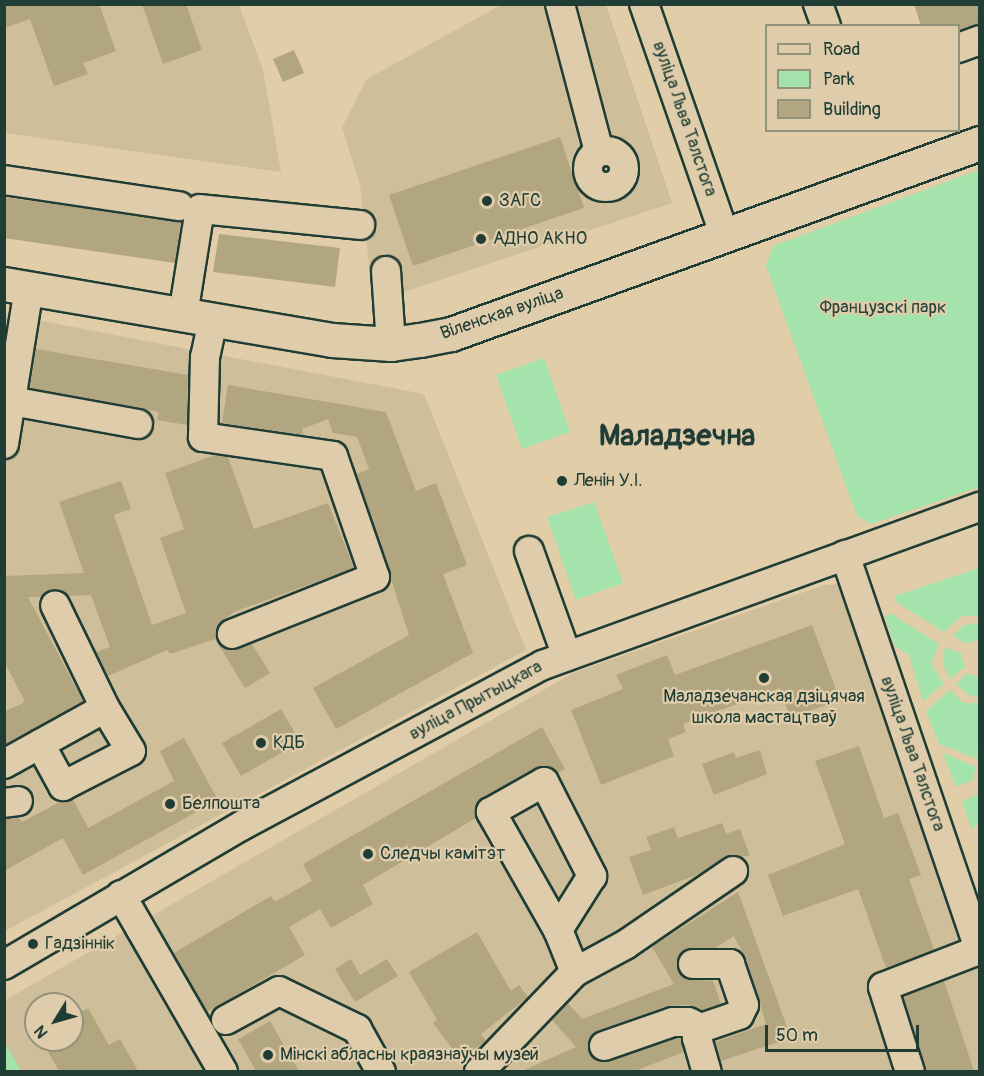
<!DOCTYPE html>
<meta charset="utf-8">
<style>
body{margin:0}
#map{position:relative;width:984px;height:1076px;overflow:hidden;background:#e1cda8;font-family:Pangolin,sans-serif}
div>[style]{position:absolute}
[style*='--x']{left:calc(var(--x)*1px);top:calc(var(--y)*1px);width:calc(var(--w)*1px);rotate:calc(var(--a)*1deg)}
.built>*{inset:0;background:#cfbe9a}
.green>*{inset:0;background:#a4e3ab}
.building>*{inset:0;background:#b2a681}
.roads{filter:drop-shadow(2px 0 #1f3d34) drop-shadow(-2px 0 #1f3d34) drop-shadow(0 2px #1f3d34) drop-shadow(0 -2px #1f3d34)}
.minor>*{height:28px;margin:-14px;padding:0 14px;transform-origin:14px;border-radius:14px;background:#dfccaa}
.minor>.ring{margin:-14px;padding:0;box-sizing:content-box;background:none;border:28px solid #dfccaa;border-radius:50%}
.major>*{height:33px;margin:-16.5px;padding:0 16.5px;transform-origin:16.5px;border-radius:16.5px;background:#dfccaa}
.dots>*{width:16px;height:16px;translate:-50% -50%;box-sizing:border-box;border:3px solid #dfccaa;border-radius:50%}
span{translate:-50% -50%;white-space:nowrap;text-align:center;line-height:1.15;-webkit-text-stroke:4.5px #dfccaa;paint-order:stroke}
.street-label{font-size:18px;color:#1f3d34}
.poi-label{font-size:18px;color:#1f3d34}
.left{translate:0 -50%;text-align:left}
.park-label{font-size:18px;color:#26453a}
.town-label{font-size:30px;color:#1f3d34;font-weight:700}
.frame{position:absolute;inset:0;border:6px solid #1f3d34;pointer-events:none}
.legend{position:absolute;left:765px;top:24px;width:195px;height:108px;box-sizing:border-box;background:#dfccaa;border:2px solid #92937b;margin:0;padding:8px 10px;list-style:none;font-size:18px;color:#1f3d34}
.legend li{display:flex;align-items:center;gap:12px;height:30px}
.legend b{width:30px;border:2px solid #92937b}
.north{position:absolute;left:24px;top:992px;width:60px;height:60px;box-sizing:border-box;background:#dfccaa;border:2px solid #92937b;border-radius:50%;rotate:233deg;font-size:16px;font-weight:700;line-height:24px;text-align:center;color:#1f3d34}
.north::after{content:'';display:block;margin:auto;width:21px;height:27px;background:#1f3d34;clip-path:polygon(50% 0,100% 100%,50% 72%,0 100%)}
.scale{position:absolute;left:765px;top:1025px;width:154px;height:27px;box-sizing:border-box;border:3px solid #1f3d34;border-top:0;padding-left:8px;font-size:18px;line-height:21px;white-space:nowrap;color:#1f3d34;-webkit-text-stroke:4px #dfccaa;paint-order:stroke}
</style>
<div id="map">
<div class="built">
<div style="clip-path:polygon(5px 5px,239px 5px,263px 70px,281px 172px,5px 133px)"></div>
<div style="clip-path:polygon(501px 5px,606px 5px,672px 203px,398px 294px,372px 291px,360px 185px,342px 127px,367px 79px)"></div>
<div style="clip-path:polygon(5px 314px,424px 394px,526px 650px,5px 931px)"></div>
<div style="clip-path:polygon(evenodd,839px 584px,847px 596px,979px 974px,979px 1071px,5px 1071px,4px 1001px,573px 673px,824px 585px,839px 584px,36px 1004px,72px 1004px,72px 1040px,36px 1040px,36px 1004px)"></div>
</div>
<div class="green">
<div style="clip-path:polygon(979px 170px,979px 487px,871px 524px,857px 516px,766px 266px,773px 246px)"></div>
<div style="clip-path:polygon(544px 358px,570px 432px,522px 449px,496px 375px)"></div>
<div style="clip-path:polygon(594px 502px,623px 583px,576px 600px,547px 517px)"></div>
<div style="clip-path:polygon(979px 568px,979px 616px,962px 616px,944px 632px,896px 602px,895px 596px)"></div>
<div style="clip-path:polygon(890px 613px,939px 644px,931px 663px,944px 684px,923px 701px,909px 655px,895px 646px,885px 617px)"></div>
<div style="clip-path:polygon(979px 623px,979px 639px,966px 644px,952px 635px,965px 625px)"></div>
<div style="clip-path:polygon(945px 647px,961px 654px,965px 667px,950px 679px,943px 664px)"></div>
<div style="clip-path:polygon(967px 673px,979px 678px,979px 696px,971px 696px,956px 685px)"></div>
<div style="clip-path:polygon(950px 690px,964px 703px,979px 703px,977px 759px,939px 744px,926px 711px)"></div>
<div style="clip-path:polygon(943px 753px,976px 767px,973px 780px,956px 787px)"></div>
<div style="clip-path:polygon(979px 793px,979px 821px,972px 830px,962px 802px)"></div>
<div style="clip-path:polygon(4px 1043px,5px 1043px,21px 1071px,5px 1071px)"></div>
</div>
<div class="building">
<div style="clip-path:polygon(4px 4px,99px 4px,116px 51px,83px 63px,88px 74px,54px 86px,30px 19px,4px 28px)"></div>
<div style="clip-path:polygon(142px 4px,186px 4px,202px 50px,163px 64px)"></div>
<div style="clip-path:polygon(914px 4px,980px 4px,980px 24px,958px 30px,958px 26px,921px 26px)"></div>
<div style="clip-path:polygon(294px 50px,304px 73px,283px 82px,273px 59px)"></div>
<div style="clip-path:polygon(560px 137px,584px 208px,413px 266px,389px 195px)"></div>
<div style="clip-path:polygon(4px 197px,181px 222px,175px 263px,4px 238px)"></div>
<div style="clip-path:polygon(219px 234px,340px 248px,335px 287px,213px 272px)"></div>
<div style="clip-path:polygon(36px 349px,188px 375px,187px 425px,157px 420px,159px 412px,141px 408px,30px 388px)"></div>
<div style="clip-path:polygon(228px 385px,386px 412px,416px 491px,436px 483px,467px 565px,443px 574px,473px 653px,336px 729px,313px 688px,409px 635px,357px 474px,369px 469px,357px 437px,333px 433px,328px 419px,302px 429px,304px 435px,222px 423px)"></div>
<div style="clip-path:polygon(215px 455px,228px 457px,254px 529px,328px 503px,354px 568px,234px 612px,219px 623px,216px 632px,221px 647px,230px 650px,252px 644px,270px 673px,245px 688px,215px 639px,170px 654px,167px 650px,108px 676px,96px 652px,110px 647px,91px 595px,68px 596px,56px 589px,41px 597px,28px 597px,83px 701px,4px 745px,4px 712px,25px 702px,4px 661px,4px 576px,84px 573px,59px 502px,121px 481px,131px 509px,114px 515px,152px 625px,186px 613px,160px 538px,184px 529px,165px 473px)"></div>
<div style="clip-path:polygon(812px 625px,840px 700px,790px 718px,780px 688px,683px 724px,686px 732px,668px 739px,674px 756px,601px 785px,571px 710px,623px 689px,616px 675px,667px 655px,675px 675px)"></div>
<div style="clip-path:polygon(281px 709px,300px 742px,241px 776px,222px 743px)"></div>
<div style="clip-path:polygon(542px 727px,565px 769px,558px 773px,545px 766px,536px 767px,483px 798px,477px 804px,476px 818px,363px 885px,373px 904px,331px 928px,320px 909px,289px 927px,305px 955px,207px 1012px,174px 953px,271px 896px,275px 902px,312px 881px,303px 864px)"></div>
<div style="clip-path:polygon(184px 738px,218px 800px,83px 875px,63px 838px,4px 871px,4px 819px,19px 818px,22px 822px,60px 802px,73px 799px,88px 828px,174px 781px,160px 751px)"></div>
<div style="clip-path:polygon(859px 746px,884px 818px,898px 813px,921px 875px,909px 879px,934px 950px,886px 968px,858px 889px,783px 916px,768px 875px,845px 844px,815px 761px)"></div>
<div style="clip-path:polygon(760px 750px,767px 774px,714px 795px,702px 764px,734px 752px,736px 758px)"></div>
<div style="clip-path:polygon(722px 823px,726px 834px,740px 829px,750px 856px,724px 857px,699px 874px,643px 895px,629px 857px,651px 850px,646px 837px,674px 827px,678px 838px)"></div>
<div style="clip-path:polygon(738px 892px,791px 1038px,721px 1061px,715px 1042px,766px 1024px,746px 959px,734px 936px,715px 948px,685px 949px,677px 963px,685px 979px,713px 981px,721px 1004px,702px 1010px,688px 1005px,668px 1006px,599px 1030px,588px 1043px,593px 1058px,601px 1062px,676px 1038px,680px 1038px,684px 1052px,635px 1071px,522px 1071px,576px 1047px,552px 1020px,568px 1003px,582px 1019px,674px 984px,652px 947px)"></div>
<div style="clip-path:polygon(477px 932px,511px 991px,519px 985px,528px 997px,481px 1034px,486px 1041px,461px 1060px,433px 1023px,437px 1020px,409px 972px)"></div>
<div style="clip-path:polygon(351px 959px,360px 975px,387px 959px,398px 976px,355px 1002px,335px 969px)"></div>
<div style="clip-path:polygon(944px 981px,974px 1071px,926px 1071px,903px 997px)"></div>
<div style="clip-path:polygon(88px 1008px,109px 1045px,120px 1039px,138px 1071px,59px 1071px,41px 1040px,72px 1040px,72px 1017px)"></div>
<div style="clip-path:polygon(270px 1021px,299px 1071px,256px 1071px,238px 1039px)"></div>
</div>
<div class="roads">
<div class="minor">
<div style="--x:560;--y:4;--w:153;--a:75.2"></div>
<div style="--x:644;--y:4;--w:244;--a:70.8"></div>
<div style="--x:818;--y:4;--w:23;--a:70"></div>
<div style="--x:958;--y:48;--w:23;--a:-20"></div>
<div class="ring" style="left:588px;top:151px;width:8px;height:8px"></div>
<div style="--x:4;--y:180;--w:177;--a:8.5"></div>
<div style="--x:386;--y:271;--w:73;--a:86.1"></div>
<div style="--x:183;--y:315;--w:107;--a:-80.9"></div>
<div style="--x:200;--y:209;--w:161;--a:5.7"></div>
<div style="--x:213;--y:320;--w:38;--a:102"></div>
<div style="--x:205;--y:357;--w:80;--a:91.4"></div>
<div style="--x:203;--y:437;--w:131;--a:8.3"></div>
<div style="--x:333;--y:456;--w:128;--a:70.9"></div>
<div style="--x:375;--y:577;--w:154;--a:158.3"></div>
<div style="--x:11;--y:401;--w:129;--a:10.3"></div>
<div style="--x:4;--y:444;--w:158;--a:-80.9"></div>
<div style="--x:529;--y:551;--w:109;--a:70.2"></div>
<div style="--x:845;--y:555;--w:419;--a:71.2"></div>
<div style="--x:40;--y:744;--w:48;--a:61.3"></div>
<div style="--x:63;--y:786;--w:76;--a:-27.2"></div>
<div style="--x:131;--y:751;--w:50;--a:-121.2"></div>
<div style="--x:4;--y:764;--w:115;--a:-29"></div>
<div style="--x:105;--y:708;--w:114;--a:-115.9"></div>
<div style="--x:4;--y:803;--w:14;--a:-8"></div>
<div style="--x:121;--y:895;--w:204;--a:60"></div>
<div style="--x:693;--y:964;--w:37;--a:0"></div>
<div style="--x:730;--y:964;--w:43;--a:71.1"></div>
<div style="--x:744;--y:1005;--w:11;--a:117"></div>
<div style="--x:739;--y:1015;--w:40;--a:161.1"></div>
<div style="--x:701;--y:1028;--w:11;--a:112"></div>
<div style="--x:697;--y:1038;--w:35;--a:74"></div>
<div style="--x:4;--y:965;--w:277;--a:-30.4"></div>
<div style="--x:243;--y:825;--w:340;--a:-28.1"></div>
<div style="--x:543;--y:665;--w:465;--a:-19.9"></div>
<div style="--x:575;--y:972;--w:57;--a:-28.4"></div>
<div style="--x:625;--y:945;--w:131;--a:-34.4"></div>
<div style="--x:226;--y:1020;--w:60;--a:-28.7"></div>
<div style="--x:279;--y:991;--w:87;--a:26"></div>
<div style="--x:357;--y:1029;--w:49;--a:60.8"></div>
<div style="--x:604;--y:1046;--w:73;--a:-19.2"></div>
<div style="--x:673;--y:1022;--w:15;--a:0"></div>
<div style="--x:688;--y:1022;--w:14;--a:25"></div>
<div style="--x:479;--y:1072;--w:139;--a:-46.2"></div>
<div style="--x:575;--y:972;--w:45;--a:-112"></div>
<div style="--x:558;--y:930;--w:136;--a:-119.6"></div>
<div style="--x:491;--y:812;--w:61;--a:-29.5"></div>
<div style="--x:544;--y:782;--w:106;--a:62.9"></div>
<div style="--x:592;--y:876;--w:64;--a:122.2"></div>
<div style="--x:910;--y:1072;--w:89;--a:-107.6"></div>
<div style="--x:883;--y:987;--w:103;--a:-21.1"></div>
</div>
<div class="major">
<div style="--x:4;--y:284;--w:333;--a:9.7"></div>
<div style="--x:332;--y:340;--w:59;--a:3.9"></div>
<div style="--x:391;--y:344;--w:29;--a:-8"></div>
<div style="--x:420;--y:340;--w:32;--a:-11"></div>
<div style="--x:451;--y:334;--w:562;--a:-19.85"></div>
</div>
</div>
<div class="dots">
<div style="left:487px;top:201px;background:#1f3d34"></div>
<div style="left:481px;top:239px;background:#1f3d34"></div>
<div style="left:562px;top:481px;background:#1f3d34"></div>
<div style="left:764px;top:678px;background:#1f3d34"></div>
<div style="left:261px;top:743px;background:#1f3d34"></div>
<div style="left:170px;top:804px;background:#1f3d34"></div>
<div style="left:368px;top:854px;background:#1f3d34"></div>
<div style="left:33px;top:944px;background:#1f3d34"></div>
<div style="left:268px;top:1055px;background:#1f3d34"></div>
</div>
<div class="street-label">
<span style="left:684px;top:119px;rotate:71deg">вуліца Льва Талстога</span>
<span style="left:502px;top:314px;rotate:-19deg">Віленская вуліца</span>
<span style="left:476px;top:701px;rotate:-28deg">вуліца Прытыцкага</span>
<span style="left:912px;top:754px;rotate:71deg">вуліца Льва Талстога</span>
</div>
<div class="poi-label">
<span class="left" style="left:499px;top:201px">ЗАГС</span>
<span class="left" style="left:493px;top:239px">АДНО АКНО</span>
<span class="left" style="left:574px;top:481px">Ленін У.І.</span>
<span style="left:764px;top:708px">Маладзечанская дзіцячая<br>школа мастацтваў</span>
<span class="left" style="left:273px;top:743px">КДБ</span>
<span class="left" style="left:182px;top:804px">Белпошта</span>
<span class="left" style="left:380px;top:854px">Следчы камітэт</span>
<span class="left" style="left:45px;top:944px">Гадзіннік</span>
<span class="left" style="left:280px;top:1055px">Мінскі абласны краязнаўчы музей</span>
</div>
<div class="park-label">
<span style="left:883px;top:308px">Французскі парк</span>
</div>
<div class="town-label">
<span style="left:677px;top:436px">Маладзечна</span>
</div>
<div class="frame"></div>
<ul class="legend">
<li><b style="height:8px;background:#dfccaa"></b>Road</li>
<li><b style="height:16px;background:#a4e3ab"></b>Park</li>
<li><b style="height:16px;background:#b2a681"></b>Building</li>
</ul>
<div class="north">N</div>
<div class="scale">50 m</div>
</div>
